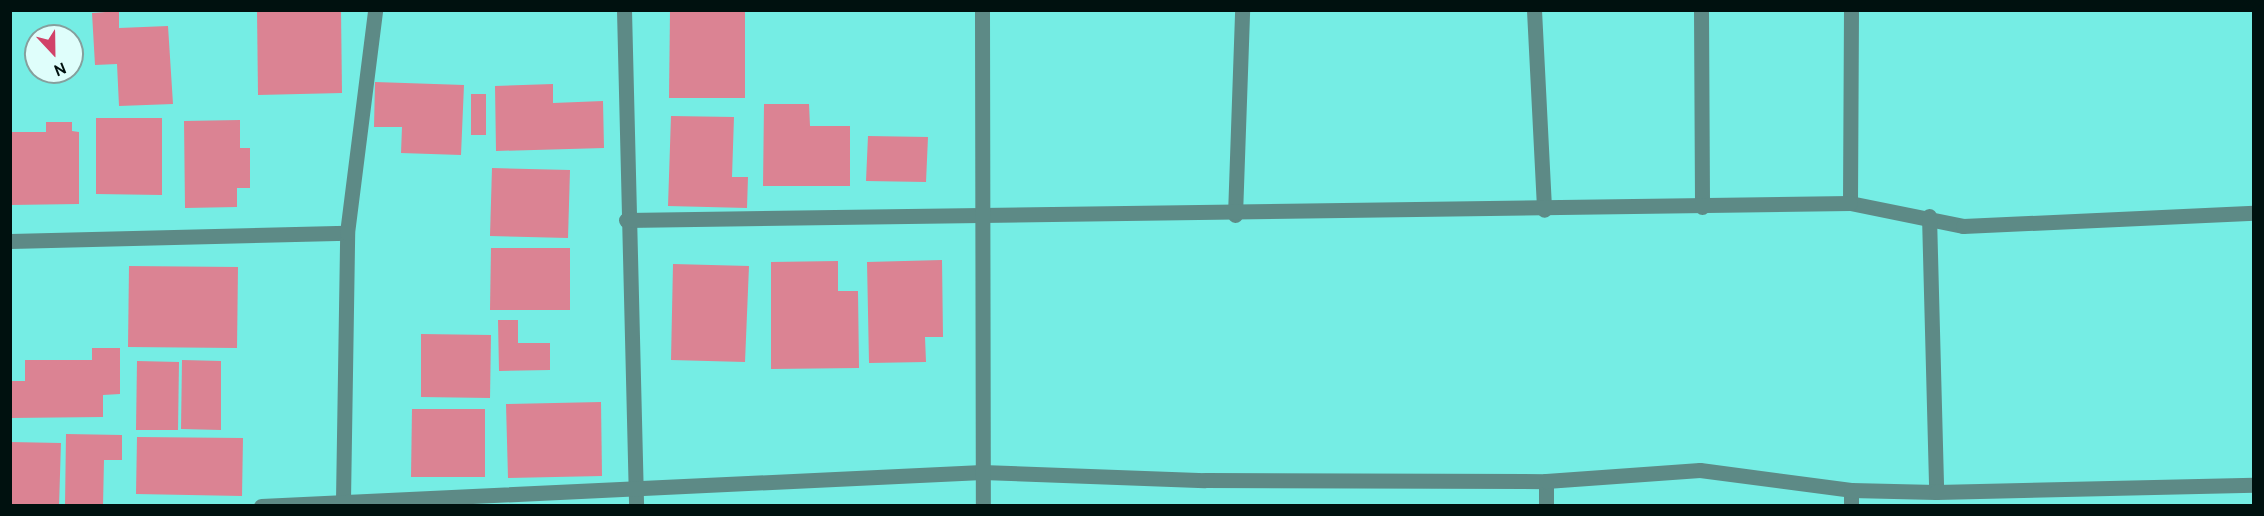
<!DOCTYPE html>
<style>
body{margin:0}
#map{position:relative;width:2264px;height:516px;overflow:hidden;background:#75ede4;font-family:Cabin,sans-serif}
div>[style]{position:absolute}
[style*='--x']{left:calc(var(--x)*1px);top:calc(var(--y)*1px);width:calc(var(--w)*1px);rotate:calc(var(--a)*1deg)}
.building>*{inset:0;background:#db8393}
.minor>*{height:15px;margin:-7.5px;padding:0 7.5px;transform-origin:7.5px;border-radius:7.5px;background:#5d8a86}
.tertiary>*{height:15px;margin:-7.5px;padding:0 7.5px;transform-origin:7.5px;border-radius:7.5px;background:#5d8a86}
span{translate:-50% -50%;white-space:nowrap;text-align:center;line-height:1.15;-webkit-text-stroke:4.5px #dffefb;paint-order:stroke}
.frame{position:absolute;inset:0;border:12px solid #00110f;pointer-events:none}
.north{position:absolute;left:24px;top:24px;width:60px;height:60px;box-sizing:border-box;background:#dffefb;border:2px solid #869f9d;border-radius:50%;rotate:158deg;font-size:16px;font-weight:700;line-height:24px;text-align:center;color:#00110f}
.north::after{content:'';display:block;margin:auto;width:21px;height:27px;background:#d14268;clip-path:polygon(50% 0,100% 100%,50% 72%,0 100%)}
</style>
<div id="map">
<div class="building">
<div style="clip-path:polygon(257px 10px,341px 10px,342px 93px,258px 95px)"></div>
<div style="clip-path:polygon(670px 10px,745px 10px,745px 98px,669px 98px)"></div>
<div style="clip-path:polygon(119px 11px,119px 28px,168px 26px,173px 104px,119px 106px,117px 64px,95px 65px,92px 13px)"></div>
<div style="clip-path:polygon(375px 82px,464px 85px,461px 155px,401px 153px,402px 127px,374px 127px)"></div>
<div style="clip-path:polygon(553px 84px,553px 103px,603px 101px,604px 148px,496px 151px,495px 86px)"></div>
<div style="clip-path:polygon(471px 94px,486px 94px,486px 135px,471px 135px)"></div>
<div style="clip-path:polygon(764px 104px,809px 104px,810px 126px,850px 126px,850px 186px,763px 186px)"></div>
<div style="clip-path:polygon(671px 116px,734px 117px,732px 177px,748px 177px,747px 208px,668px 206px)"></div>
<div style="clip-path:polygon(96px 118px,162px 118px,162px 195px,96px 194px)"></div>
<div style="clip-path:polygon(240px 120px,240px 148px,250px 148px,250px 188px,237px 188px,237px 207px,185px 208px,184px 121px)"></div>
<div style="clip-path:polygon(46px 122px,72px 122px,72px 131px,79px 132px,79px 204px,10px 205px,10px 132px,46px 132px)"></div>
<div style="clip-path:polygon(868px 136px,928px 137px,926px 182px,866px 181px)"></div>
<div style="clip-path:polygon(492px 168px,570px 170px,568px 238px,490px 236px)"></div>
<div style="clip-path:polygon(491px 248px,570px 248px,570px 310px,490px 310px)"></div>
<div style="clip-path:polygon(942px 260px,943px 337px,925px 337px,926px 362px,869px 363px,867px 262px)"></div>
<div style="clip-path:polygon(838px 261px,838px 291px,858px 291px,859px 368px,771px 369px,771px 262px)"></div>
<div style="clip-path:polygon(673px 264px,749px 266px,745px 362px,671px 360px)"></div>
<div style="clip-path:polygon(129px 266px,238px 267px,237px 348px,128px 347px)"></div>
<div style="clip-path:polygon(498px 320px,518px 320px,518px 343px,550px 343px,550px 370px,499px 371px)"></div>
<div style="clip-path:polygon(421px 334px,491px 335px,490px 398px,421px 397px)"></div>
<div style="clip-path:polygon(92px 348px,120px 348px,120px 394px,103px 395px,103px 417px,10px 418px,10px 381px,25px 381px,25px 360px,92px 360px)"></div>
<div style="clip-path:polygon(182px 360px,221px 361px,221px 430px,181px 429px)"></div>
<div style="clip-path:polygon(137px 361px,179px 362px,178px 430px,136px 430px)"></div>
<div style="clip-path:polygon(601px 402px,602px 476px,508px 478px,506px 404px)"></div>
<div style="clip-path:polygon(412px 409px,485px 409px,485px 477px,411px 477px)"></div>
<div style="clip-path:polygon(66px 434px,122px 435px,122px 460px,104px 460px,103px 506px,65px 505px)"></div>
<div style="clip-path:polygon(137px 437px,243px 438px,242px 496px,136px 494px)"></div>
<div style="clip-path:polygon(10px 442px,61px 443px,59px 506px,10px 505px)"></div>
</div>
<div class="minor">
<div style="--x:624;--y:10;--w:496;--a:88.6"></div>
<div style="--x:1534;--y:10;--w:200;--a:87.1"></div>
<div style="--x:1701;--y:10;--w:197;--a:89.7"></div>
<div style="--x:1851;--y:10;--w:193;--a:90.3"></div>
<div style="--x:1850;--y:203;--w:115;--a:11.5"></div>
<div style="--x:1963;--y:226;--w:291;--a:-2.6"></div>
<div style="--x:1235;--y:215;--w:205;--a:-88"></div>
<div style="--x:1929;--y:216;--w:276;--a:88.5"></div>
<div style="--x:626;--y:220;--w:1224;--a:-0.8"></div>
<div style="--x:10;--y:241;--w:337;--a:-1.4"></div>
<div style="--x:1546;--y:481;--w:25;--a:90"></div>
<div style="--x:1851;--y:490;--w:16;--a:90"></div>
<div style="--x:343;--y:500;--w:267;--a:-89.1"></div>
<div style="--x:347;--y:233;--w:225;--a:-82.8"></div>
<div style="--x:261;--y:506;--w:722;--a:-2.7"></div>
<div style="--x:982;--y:472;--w:223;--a:2.1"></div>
<div style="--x:1205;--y:480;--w:341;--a:0.2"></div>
<div style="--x:1546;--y:481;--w:154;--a:-4.1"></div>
<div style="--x:1700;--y:470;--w:152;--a:7.5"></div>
<div style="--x:1851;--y:490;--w:85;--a:1.3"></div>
<div style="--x:1936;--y:492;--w:318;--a:-1.3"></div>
</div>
<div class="tertiary">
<div style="--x:982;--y:10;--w:496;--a:89.9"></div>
</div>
<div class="frame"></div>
<div class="north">N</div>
</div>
